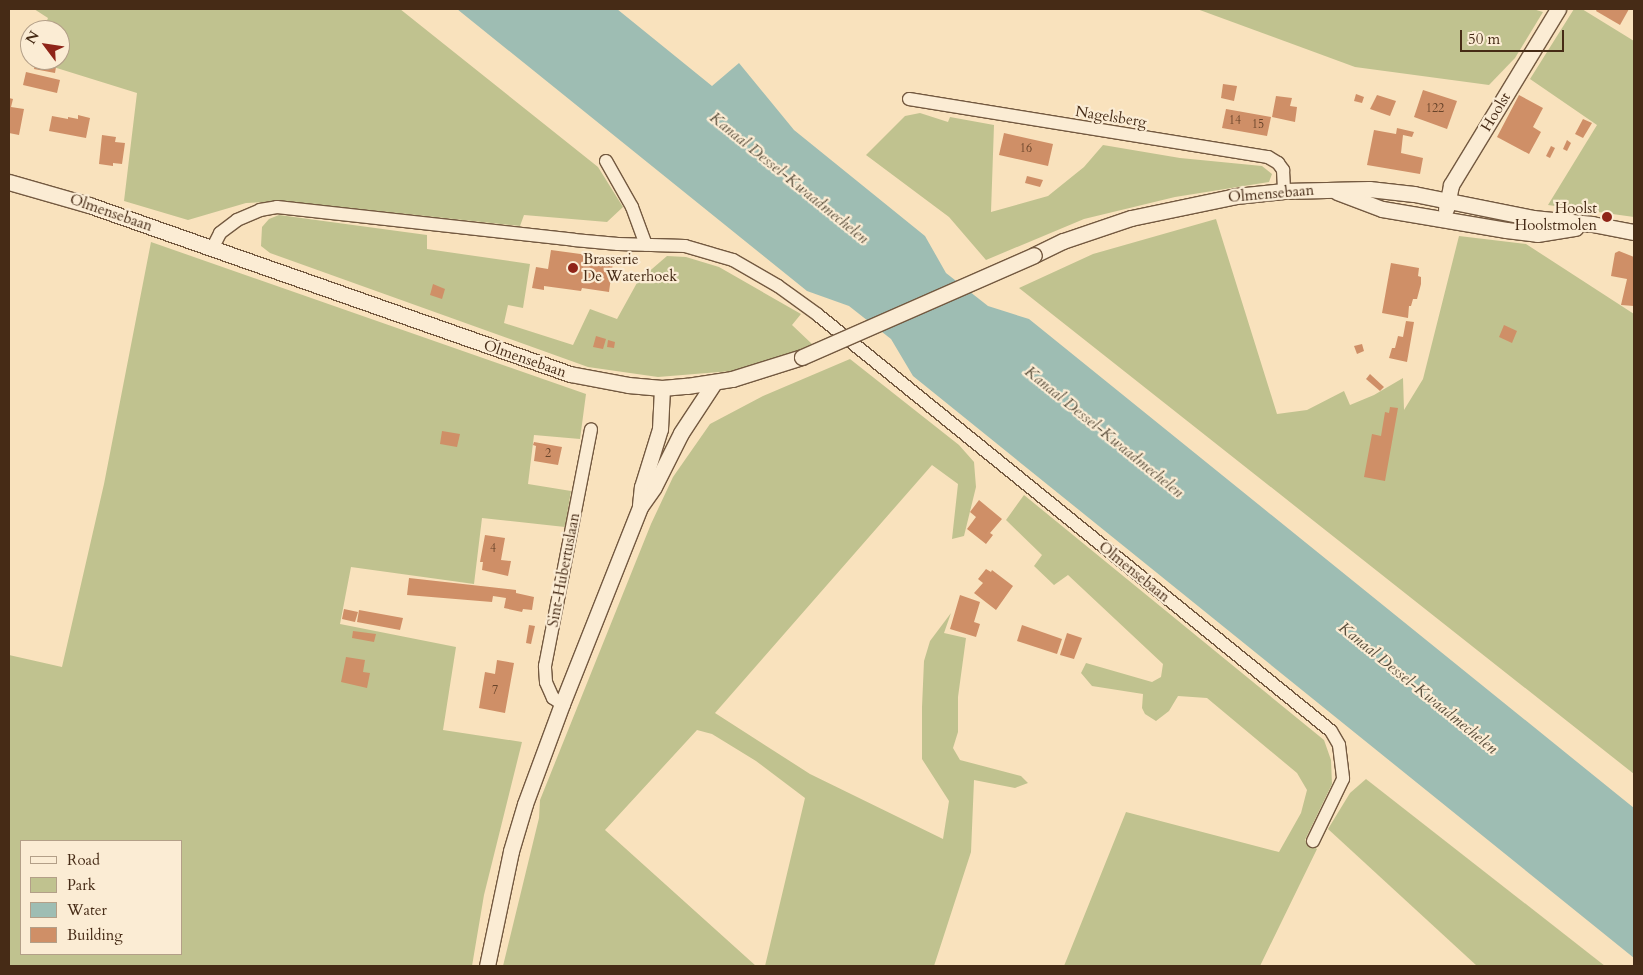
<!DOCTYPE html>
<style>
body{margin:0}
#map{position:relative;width:1643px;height:975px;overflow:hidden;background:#f9e2bd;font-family:Cardo,serif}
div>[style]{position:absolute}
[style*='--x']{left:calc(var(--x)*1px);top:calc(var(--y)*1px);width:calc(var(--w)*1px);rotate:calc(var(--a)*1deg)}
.green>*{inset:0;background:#c0c28f}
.water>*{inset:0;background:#9ebdb3}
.building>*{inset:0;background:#cf8f67}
.roads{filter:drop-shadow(1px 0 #735940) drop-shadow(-1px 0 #735940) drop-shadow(0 1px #735940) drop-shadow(0 -1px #735940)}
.minor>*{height:12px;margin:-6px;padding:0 6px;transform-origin:6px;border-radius:6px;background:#fbecd4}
.tertiary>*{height:15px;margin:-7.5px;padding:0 7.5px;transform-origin:7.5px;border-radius:7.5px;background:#fbecd4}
.bridges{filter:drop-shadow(1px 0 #735940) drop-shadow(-1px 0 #735940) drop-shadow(0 1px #735940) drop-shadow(0 -1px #735940)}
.tertiary-bridge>*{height:15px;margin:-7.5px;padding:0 7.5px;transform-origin:7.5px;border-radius:7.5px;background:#fbecd4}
.dots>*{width:14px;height:14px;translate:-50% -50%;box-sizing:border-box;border:2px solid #fbecd4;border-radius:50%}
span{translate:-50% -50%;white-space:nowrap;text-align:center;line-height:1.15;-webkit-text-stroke:4.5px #fbecd4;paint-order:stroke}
.number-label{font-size:12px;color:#68442a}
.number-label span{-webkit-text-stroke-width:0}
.street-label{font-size:15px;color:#462b16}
.poi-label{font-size:15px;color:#462b16}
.right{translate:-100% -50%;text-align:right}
.left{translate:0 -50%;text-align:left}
.water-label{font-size:16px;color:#5c503d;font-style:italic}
.frame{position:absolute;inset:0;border:10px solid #462b16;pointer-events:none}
.legend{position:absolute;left:20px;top:840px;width:162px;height:115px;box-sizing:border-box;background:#fbecd4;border:1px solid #b39f88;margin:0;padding:6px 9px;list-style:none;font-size:15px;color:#462b16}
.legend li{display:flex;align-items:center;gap:10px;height:25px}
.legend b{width:25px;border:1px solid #b39f88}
.north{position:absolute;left:20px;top:20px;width:50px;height:50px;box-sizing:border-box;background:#fbecd4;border:1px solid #b39f88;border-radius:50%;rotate:301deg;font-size:14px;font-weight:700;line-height:20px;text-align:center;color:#462b16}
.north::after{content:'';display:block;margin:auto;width:18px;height:22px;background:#8f2418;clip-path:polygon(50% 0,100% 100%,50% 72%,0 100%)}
.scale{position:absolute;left:1460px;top:30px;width:104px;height:22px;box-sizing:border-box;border:2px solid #462b16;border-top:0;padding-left:6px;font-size:15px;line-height:18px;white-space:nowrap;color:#462b16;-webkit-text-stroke:4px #fbecd4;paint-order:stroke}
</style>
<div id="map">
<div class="green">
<div style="clip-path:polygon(34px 9px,400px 9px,598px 167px,623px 207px,607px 222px,524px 215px,520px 226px,284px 201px,246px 203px,188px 220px,124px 201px,137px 93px,47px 65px,49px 60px,60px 60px,60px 30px,43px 30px,48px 18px)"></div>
<div style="clip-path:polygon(1197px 9px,1533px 9px,1543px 12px,1515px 58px,1489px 85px,1355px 67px)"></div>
<div style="clip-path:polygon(1574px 9px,1582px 9px,1634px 41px,1634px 217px,1548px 205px,1597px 125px,1530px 79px)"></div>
<div style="clip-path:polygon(920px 113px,948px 122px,950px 117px,994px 125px,991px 212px,1048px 196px,1084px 167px,1103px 145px,1180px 158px,1262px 166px,1272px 174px,1269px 182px,1175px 197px,1084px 219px,986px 260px,949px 217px,866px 155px,905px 116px)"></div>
<div style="clip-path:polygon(279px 215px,427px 235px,427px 249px,530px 264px,523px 308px,508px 305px,504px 323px,573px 345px,590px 309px,617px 319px,638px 281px,667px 256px,686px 257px,719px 267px,801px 314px,792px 325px,812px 344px,784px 358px,744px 370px,658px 377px,588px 367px,270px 253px,261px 246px,262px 227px,269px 219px)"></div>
<div style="clip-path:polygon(1216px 219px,1277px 414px,1307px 410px,1344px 391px,1350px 405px,1374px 395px,1403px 378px,1404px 410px,1423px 379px,1459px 236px,1526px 244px,1634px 314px,1634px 774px,1019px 288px,1093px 254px)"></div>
<div style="clip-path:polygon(evenodd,151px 242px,586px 394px,580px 439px,534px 435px,528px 484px,571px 491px,565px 527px,482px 518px,474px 584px,351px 567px,340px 624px,456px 647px,443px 730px,522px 742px,484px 895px,472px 966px,9px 966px,9px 655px,62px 667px,104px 484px,151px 242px,21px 841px,181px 841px,181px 954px,21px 954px,21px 841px)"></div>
<div style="clip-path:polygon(850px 359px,959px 445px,974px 462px,976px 487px,964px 536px,952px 539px,958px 484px,932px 465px,715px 713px,810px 774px,943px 839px,949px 801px,922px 759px,922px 707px,924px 661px,930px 641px,951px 613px,944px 633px,966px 638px,958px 697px,958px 732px,953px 748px,960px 760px,1021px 776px,1028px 783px,1015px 788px,974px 780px,971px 852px,934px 966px,765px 966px,805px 798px,756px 761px,712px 734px,697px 730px,605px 830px,756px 966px,503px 966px,539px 818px,540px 800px,651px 524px,673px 477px,710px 424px,763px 396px)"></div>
<div style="clip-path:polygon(1024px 495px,1324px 740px,1331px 760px,1332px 784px,1305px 840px,1317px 849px,1260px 966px,1064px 966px,1126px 812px,1279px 852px,1301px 813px,1307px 790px,1297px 773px,1207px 698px,1178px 696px,1169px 711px,1156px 721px,1145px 714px,1142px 708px,1143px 694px,1092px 686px,1081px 673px,1086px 663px,1152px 682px,1161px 677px,1163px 664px,1068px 575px,1054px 585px,1034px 566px,1042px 555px,1006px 520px)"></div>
<div style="clip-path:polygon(1366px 779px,1605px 966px,1477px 966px,1328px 829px,1350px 793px)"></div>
</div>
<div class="water">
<div style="clip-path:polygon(457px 9px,617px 9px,712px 86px,739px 63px,794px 130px,925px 236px,946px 273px,988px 306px,1029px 319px,1634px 808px,1634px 958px,913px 376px,891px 339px,849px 306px,807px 291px)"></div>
</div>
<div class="building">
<div style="clip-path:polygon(1597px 9px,1629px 9px,1620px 25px,1596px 11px)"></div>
<div style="clip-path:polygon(36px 60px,48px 61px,47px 65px,56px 67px,55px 73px,34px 69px)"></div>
<div style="clip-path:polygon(26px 72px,60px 80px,57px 93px,23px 85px)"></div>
<div style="clip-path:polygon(1223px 84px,1237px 86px,1234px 101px,1221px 98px)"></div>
<div style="clip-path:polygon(1423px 90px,1457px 101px,1447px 129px,1414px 117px)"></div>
<div style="clip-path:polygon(1356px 94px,1364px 97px,1362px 103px,1354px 101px)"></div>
<div style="clip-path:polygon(1377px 95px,1396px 101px,1390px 116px,1370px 109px)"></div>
<div style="clip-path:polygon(1519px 95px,1543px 108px,1533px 127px,1541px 132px,1529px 154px,1497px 137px)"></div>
<div style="clip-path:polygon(1276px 96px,1292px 98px,1290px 106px,1297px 107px,1295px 122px,1272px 117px)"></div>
<div style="clip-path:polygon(9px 98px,13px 99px,11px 107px,24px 109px,19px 135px,9px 133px)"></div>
<div style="clip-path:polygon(1226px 109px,1271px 117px,1267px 136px,1222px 128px)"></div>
<div style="clip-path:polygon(78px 115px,90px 118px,86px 138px,49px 131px,52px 116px,68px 119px,68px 117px,78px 119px)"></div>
<div style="clip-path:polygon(1583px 119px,1592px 123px,1583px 138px,1575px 134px)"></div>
<div style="clip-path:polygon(1397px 128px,1414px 132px,1412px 137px,1403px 135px,1401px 153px,1423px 158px,1420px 174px,1367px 165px,1374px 130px,1396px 134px)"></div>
<div style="clip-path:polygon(1004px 133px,1053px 144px,1048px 166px,999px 155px)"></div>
<div style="clip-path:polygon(102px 135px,116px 137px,115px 142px,125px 143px,122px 164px,113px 163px,113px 166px,99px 164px)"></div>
<div style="clip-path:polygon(1567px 140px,1571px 143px,1567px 151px,1563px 149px)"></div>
<div style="clip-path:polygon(1551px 146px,1555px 148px,1550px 158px,1546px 156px)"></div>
<div style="clip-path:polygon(1027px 176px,1043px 180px,1040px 187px,1025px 183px)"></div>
<div style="clip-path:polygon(551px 250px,610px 258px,613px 263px,609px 292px,582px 288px,581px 291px,544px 286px,544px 290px,532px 288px,536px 267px,548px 269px)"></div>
<div style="clip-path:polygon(1619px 251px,1634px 257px,1634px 306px,1621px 305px,1627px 279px,1611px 276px,1615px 253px)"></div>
<div style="clip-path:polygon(1391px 263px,1419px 268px,1418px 276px,1421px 277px,1421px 284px,1417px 299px,1413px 299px,1411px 306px,1409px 306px,1408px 318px,1382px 313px)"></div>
<div style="clip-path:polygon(433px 284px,445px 289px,442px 299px,430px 295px)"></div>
<div style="clip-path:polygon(1406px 321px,1414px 322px,1407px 362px,1389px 358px,1392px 348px,1395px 348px,1398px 336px,1403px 337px)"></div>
<div style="clip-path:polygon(1504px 325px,1517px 331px,1512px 343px,1499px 337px)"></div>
<div style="clip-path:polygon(596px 336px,606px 339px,603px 349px,593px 347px)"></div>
<div style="clip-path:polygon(608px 340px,615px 342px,614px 348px,607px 347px)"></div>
<div style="clip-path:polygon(1362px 344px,1364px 351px,1357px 354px,1354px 346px)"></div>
<div style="clip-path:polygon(1370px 374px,1384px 387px,1380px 391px,1366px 379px)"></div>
<div style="clip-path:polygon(1390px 407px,1398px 408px,1385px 481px,1364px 477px,1372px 434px,1381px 436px,1385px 412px,1389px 413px)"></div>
<div style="clip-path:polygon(442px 431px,460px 434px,457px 447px,440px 444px)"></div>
<div style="clip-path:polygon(534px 442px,562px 447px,558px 465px,534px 461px,536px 446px,533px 445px)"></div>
<div style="clip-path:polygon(979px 500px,1002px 519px,990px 533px,993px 535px,986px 544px,967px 529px,976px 517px,970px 512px)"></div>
<div style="clip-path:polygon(485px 535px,505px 538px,501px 560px,511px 561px,508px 576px,482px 570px,483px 562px,480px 562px)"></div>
<div style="clip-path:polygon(986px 569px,991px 572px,992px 570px,1013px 586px,996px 610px,974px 593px,983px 583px,978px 579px)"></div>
<div style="clip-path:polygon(409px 578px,516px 590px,516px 593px,534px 597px,532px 610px,523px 609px,522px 612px,504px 608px,506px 598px,493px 596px,492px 602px,407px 595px)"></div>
<div style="clip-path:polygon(960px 595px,980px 602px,974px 622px,980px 624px,976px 637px,950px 629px)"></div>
<div style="clip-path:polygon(344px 609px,358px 612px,355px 622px,342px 619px)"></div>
<div style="clip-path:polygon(359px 610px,403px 618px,400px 630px,357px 622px)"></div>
<div style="clip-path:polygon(529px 625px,535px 626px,531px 644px,526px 643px)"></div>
<div style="clip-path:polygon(1022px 625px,1062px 639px,1057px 654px,1017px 641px)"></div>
<div style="clip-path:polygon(353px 631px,376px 634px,374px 642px,352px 638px)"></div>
<div style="clip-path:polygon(1067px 633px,1082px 638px,1074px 659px,1060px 655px)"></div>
<div style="clip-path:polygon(346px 657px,365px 660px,363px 672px,370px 673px,367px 688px,341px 682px)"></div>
<div style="clip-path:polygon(497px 660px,514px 663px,505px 713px,479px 708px,485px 672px,495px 674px)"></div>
</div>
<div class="roads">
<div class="minor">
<div style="--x:909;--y:99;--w:364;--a:9.2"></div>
<div style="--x:1268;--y:157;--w:12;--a:31"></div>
<div style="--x:1278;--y:163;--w:9;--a:54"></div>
<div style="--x:1283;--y:170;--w:21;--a:87"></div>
<div style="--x:606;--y:161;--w:53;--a:60.5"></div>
<div style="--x:632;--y:207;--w:40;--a:69.8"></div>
<div style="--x:212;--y:249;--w:18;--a:-63"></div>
<div style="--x:220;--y:233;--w:21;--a:-37"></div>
<div style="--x:237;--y:220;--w:25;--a:-23"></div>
<div style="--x:260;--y:210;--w:17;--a:-10"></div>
<div style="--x:277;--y:207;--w:299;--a:6.3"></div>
<div style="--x:574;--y:240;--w:44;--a:5.2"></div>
<div style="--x:618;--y:244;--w:67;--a:1.7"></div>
<div style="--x:685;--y:246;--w:50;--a:16.3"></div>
<div style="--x:733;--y:260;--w:52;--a:30"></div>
<div style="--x:778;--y:286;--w:49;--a:35.9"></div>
<div style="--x:818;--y:315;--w:660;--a:39.04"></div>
<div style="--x:1331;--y:731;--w:16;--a:60"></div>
<div style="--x:1339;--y:745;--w:34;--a:83"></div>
<div style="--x:1343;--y:779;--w:69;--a:115.8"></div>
<div style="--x:562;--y:704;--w:11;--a:-146"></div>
<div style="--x:553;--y:698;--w:17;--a:-114"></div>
<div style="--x:546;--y:682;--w:16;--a:-94"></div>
<div style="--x:545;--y:666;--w:241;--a:-79"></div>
</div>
<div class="tertiary">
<div style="--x:9;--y:182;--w:83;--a:16"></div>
<div style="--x:89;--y:205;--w:510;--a:19.36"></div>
<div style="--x:570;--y:374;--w:59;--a:10.7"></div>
<div style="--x:628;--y:385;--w:34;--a:5"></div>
<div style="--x:662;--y:388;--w:25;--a:-5"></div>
<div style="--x:687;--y:386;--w:46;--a:-8.8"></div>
<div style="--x:732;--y:379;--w:73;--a:-17.4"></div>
<div style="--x:1337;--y:192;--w:48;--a:20.7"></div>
<div style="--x:1382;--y:209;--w:126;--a:9.6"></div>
<div style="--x:1506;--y:230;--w:31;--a:7"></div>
<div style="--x:1537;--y:234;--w:39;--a:-9"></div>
<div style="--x:1446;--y:209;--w:25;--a:-78"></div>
<div style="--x:1451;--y:185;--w:206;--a:-58.7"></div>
<div style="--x:1034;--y:255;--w:32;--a:-26"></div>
<div style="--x:1063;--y:241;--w:72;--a:-18.7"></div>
<div style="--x:1131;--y:218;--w:107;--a:-11.8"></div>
<div style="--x:1236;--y:196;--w:48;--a:-5.9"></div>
<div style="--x:1284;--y:191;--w:85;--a:-1.3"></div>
<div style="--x:1369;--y:189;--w:45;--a:6.3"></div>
<div style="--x:1414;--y:194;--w:121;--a:11.4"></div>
<div style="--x:1533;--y:218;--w:59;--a:5.8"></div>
<div style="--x:1592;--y:224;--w:43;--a:10.8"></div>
<div style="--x:640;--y:505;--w:18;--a:-84"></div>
<div style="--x:642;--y:487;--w:61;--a:-72.8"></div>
<div style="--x:660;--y:429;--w:41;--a:-87.2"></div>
<div style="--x:487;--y:966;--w:117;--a:-78.2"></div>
<div style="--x:511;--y:851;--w:49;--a:-73.4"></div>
<div style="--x:525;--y:804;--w:107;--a:-69.7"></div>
<div style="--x:562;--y:704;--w:212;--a:-68.4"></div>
<div style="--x:640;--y:507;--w:24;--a:-55"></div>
<div style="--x:654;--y:487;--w:60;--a:-63.4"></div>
<div style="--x:681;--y:433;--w:60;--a:-56.6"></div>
</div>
</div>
<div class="bridges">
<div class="tertiary-bridge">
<div style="--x:802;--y:357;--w:253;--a:-23.7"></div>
</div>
</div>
<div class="dots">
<div style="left:1607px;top:217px;background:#8f2418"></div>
<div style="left:573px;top:268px;background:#8f2418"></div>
</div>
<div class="number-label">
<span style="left:1435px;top:109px">122</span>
<span style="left:1235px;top:121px">14</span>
<span style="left:1258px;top:125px">15</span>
<span style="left:1026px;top:149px">16</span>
<span style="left:548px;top:454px">2</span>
<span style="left:493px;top:549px">4</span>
<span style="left:495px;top:691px">7</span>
</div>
<div class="street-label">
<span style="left:1496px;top:112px;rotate:-59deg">Hoolst</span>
<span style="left:1111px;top:117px;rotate:9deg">Nagelsberg</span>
<span style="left:1271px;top:194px;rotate:-5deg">Olmensebaan</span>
<span style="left:111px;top:213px;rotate:19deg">Olmensebaan</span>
<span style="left:525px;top:359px;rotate:19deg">Olmensebaan</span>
<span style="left:564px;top:570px;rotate:-79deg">Sint-Hubertuslaan</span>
<span style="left:1134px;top:572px;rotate:39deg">Olmensebaan</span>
</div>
<div class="poi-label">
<span class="right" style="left:1597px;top:217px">Hoolst<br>Hoolstmolen</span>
<span class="left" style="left:583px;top:268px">Brasserie<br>De Waterhoek</span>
</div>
<div class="water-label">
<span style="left:789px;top:178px;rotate:39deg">Kanaal Dessel-Kwaadmechelen</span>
<span style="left:1104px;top:432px;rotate:39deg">Kanaal Dessel-Kwaadmechelen</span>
<span style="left:1418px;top:688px;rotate:39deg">Kanaal Dessel-Kwaadmechelen</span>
</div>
<div class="frame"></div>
<ul class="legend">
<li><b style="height:6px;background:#fbecd4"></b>Road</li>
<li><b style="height:14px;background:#c0c28f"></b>Park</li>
<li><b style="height:14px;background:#9ebdb3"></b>Water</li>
<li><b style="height:14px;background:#cf8f67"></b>Building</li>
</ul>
<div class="north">N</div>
<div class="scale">50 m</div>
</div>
